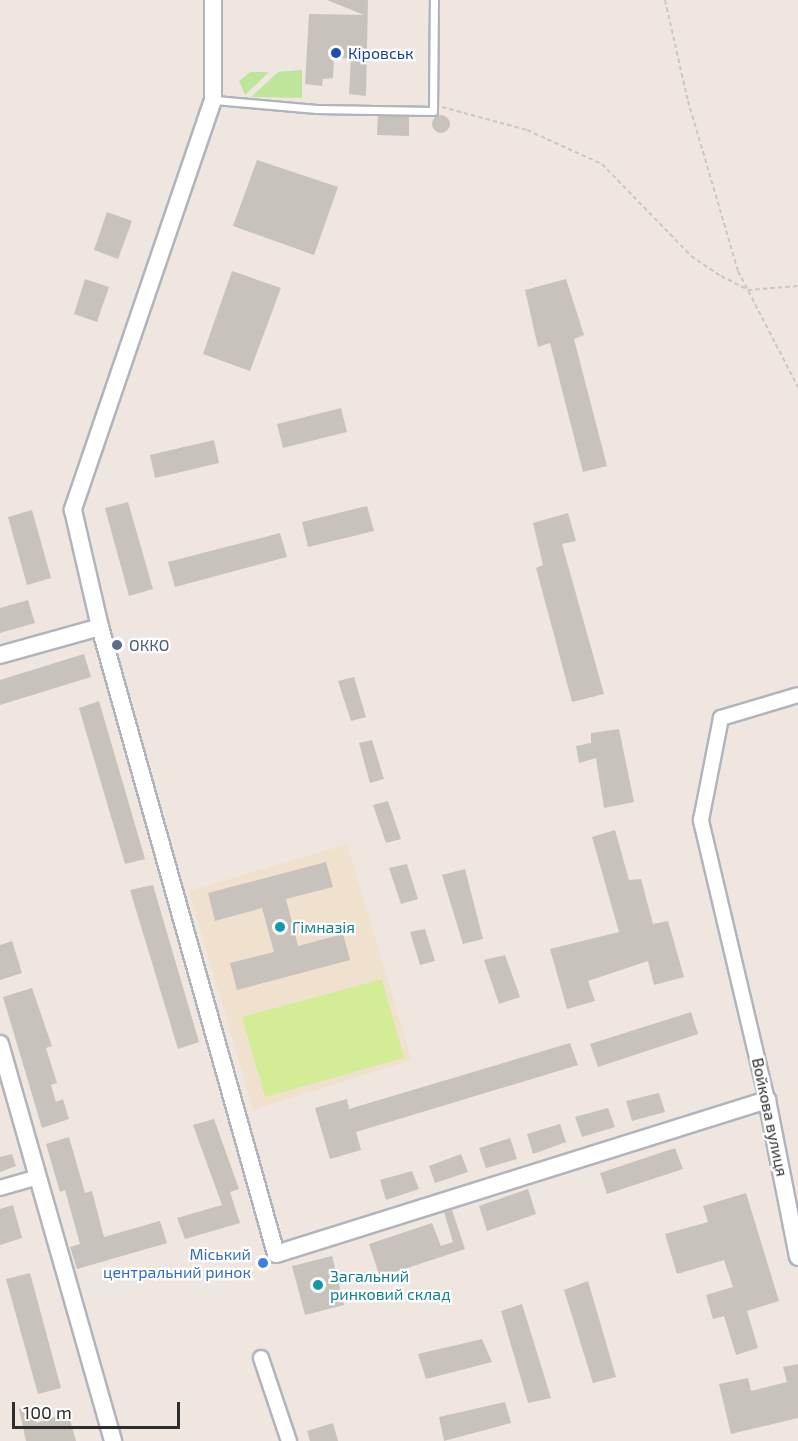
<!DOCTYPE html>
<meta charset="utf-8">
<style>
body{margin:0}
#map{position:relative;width:798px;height:1441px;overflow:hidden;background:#efe6e0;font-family:"Exo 2",sans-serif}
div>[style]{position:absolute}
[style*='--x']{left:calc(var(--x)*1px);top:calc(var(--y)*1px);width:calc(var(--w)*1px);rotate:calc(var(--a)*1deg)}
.education>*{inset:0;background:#f0e1cf}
.green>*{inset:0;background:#bee69b}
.pitch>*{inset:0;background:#d3ed97}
.building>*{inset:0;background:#c7c2bb}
.round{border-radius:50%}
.path>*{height:2px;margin-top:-1px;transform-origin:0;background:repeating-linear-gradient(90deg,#c8c8c8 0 4.5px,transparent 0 7.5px)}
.roads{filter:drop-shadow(2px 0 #b0b4bd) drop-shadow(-2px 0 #b0b4bd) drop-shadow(0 2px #b0b4bd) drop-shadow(0 -2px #b0b4bd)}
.service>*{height:7px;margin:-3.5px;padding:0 3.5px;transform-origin:3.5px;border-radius:3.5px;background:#fff}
.minor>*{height:14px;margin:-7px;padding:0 7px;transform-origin:7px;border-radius:7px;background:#fff}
.tertiary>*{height:16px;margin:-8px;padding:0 8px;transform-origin:8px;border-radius:8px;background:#fff}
.dots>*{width:16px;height:16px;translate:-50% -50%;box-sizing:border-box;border:3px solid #fff;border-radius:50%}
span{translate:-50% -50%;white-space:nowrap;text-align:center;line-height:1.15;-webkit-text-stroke:4.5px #fff;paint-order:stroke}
.transit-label{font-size:16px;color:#164399}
.left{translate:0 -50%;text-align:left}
.service-label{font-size:16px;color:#4e5e75}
.culture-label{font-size:16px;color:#0d838f}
.street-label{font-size:16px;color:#2d2d2d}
.shop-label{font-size:16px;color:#366cbe}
.right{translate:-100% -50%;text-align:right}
.scale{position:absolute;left:12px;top:1402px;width:168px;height:27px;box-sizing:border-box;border:3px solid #2d2d2d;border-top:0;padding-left:8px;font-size:18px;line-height:21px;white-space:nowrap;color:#2d2d2d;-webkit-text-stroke:4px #fff;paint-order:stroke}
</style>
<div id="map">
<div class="education">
<div style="clip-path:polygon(347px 844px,412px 1060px,253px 1110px,189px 891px)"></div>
</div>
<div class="green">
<div style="clip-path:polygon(302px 70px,302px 98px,251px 97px,278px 72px)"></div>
<div style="clip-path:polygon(250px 72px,269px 72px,245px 95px,239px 81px)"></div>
</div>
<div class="pitch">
<div style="clip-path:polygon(382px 979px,404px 1058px,265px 1097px,242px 1017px)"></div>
</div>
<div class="building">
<div style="clip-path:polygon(327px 0,368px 0,366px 96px,349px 94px,351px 58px,334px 59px,333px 78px,323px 79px,322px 86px,305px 84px,309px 14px,364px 15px)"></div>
<div class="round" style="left:432px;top:115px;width:18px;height:18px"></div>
<div style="clip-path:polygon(378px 116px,409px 116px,409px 136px,377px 135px)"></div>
<div style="clip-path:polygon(257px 160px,338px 187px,314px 255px,233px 226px)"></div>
<div style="clip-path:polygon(107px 212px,132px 221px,118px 259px,94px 250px)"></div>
<div style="clip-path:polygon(232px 271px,281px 288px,250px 371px,203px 354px)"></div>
<div style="clip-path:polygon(85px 279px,109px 287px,97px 322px,74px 314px)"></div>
<div style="clip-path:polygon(566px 279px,584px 335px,574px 339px,607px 466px,583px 472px,550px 343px,538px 347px,525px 290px)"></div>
<div style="clip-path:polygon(341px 408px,347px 432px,283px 448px,277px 424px)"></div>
<div style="clip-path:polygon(214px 440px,219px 463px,155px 478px,150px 455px)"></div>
<div style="clip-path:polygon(128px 502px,153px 589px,129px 596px,105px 508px)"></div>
<div style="clip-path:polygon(367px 506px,374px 531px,308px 547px,302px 522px)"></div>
<div style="clip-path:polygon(32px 510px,51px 578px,27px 585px,8px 517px)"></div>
<div style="clip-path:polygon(568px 513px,576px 541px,562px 544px,604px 694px,572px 702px,536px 568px,543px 565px,533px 523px)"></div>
<div style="clip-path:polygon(280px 533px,287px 557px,175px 587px,168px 562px)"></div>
<div style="clip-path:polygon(28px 600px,35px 623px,0 633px,0 608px)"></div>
<div style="clip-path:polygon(84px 654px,91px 677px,0 705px,0 680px)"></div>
<div style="clip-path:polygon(354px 677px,366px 717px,351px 721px,338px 681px)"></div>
<div style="clip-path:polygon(99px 701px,145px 859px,125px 864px,79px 708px)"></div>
<div style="clip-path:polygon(619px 729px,634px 802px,604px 808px,596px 758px,579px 763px,576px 746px,591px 743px,591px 733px)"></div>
<div style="clip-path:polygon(372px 740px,384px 779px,370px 783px,359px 743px)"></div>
<div style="clip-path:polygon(388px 801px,401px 839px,386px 843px,373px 805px)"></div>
<div style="clip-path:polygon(615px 830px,629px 880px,641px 879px,653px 924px,668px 921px,684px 977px,654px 985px,648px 961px,588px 981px,595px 1001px,567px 1009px,550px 949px,619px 932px,592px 837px)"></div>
<div style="clip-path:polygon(326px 862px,333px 887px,286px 899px,298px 946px,343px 934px,350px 960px,237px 990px,230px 963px,274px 952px,262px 908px,215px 921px,208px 893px)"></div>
<div style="clip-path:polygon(407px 864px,418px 899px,401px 904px,389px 868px)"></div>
<div style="clip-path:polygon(465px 869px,483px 939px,463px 944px,442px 875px)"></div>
<div style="clip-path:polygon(153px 885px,199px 1042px,178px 1049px,130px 890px)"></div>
<div style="clip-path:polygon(425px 929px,435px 961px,420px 965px,410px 932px)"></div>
<div style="clip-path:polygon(12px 941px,22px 973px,0 980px,0 945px)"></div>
<div style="clip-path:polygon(505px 955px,520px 997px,499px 1004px,484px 960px)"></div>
<div style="clip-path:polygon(32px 988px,52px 1046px,46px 1048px,57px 1083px,51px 1085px,56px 1102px,63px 1099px,69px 1119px,42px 1128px,3px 997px)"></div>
<div style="clip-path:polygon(691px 1012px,698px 1034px,598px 1067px,590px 1044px)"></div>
<div style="clip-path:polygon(570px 1043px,578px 1065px,356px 1132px,361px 1150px,330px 1159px,315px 1108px,347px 1099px,349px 1109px)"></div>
<div style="clip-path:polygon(659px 1093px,665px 1112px,632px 1121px,626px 1101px)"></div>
<div style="clip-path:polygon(608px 1108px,615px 1127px,582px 1137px,575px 1117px)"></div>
<div style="clip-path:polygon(214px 1119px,239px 1189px,230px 1192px,240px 1223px,185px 1239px,177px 1218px,222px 1205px,193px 1125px)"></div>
<div style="clip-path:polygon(560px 1124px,566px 1142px,533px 1154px,527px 1134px)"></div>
<div style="clip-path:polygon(69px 1137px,85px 1193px,92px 1191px,104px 1237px,160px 1221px,167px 1243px,77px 1269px,70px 1247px,80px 1244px,65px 1190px,60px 1192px,46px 1144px)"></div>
<div style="clip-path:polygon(510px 1138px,517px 1159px,486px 1168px,479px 1148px)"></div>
<div style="clip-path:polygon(675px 1148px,683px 1169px,607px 1194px,600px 1173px)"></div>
<div style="clip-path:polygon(12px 1154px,16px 1166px,0 1172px,0 1157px)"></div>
<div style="clip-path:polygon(461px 1154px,468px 1172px,435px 1183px,429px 1166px)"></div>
<div style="clip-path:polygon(412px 1171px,419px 1189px,386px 1200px,380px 1180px)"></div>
<div style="clip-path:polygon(528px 1189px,536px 1214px,487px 1231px,479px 1206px)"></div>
<div style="clip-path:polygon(746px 1193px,779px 1301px,747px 1311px,758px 1348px,736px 1355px,724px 1316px,713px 1319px,706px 1295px,733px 1287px,724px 1260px,677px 1274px,665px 1234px,708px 1222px,703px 1206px)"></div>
<div style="clip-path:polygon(13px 1205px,22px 1238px,0 1245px,0 1209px)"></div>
<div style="clip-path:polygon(452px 1210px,465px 1249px,380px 1277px,369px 1244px,432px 1223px,441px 1246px,453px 1242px,444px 1212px)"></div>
<div style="clip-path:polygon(332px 1256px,344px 1305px,305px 1315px,292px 1266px)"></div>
<div style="clip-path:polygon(30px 1273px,61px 1388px,38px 1394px,6px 1279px)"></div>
<div style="clip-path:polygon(588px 1281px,616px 1377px,593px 1383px,564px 1290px)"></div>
<div style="clip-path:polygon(522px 1304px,551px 1398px,528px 1403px,501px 1311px)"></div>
<div style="clip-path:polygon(482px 1339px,492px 1362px,426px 1379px,418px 1354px)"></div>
<div style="clip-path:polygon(798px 1364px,798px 1418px,731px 1434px,719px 1384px,748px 1378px,751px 1391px,787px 1382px,783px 1367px)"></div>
<div style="clip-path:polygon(505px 1402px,511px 1423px,444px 1441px,439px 1417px)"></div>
<div style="clip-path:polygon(31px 1406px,36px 1423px,68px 1413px,76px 1441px,26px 1441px,19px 1409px)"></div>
<div style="clip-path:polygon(333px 1423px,338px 1441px,310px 1441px,307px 1431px)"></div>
</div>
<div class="path">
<div style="--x:665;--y:0;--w:104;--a:77.2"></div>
<div style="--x:688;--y:101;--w:177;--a:73.6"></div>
<div style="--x:738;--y:271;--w:131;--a:62.7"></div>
<div style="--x:442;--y:107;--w:88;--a:15.1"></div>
<div style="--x:527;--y:130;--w:82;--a:24.4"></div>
<div style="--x:602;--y:164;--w:128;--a:45.9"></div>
<div style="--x:691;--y:256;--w:36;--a:34"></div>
<div style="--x:721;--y:276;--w:30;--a:27"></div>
<div style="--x:748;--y:290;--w:50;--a:-4.6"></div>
</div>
<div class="roads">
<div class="service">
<div style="--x:215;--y:100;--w:102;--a:5"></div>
<div style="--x:317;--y:109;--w:116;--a:1"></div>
<div style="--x:433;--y:111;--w:111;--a:-89.5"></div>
</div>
<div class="minor">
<div style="--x:767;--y:1100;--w:288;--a:-103.3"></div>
<div style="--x:701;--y:820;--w:104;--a:-78.9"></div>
<div style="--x:721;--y:718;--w:80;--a:-16.6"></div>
<div style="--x:0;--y:1188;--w:40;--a:-16"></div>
<div style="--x:261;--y:1358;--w:88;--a:71.4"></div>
</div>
<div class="tertiary">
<div style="--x:213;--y:0;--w:100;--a:90"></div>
<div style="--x:213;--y:100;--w:433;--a:108.9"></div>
<div style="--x:73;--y:510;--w:120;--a:77"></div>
<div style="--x:100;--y:627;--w:651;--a:74.32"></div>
<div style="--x:276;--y:1254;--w:515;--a:-17.41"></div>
<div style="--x:767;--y:1100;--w:160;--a:78.8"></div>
<div style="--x:0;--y:655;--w:104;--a:-15.6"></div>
<div style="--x:0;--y:1044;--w:413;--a:74.1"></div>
</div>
</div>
<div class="dots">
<div style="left:336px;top:53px;background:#1a4fb4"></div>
<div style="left:117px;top:645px;background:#5c6f8a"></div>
<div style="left:280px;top:927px;background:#0f9aa8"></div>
<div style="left:263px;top:1263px;background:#3f7fe0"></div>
<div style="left:318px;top:1285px;background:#0f9aa8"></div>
</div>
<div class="transit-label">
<span class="left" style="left:348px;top:53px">Кіровськ</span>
</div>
<div class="service-label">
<span class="left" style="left:129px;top:645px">ОККО</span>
</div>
<div class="culture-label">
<span class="left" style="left:292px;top:927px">Гімназія</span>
<span class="left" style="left:330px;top:1285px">Загальний<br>ринковий склад</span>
</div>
<div class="street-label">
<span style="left:770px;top:1117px;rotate:78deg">Войкова вулиця</span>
</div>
<div class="shop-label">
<span class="right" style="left:251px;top:1263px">Міський<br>центральний ринок</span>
</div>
<div class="scale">100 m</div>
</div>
